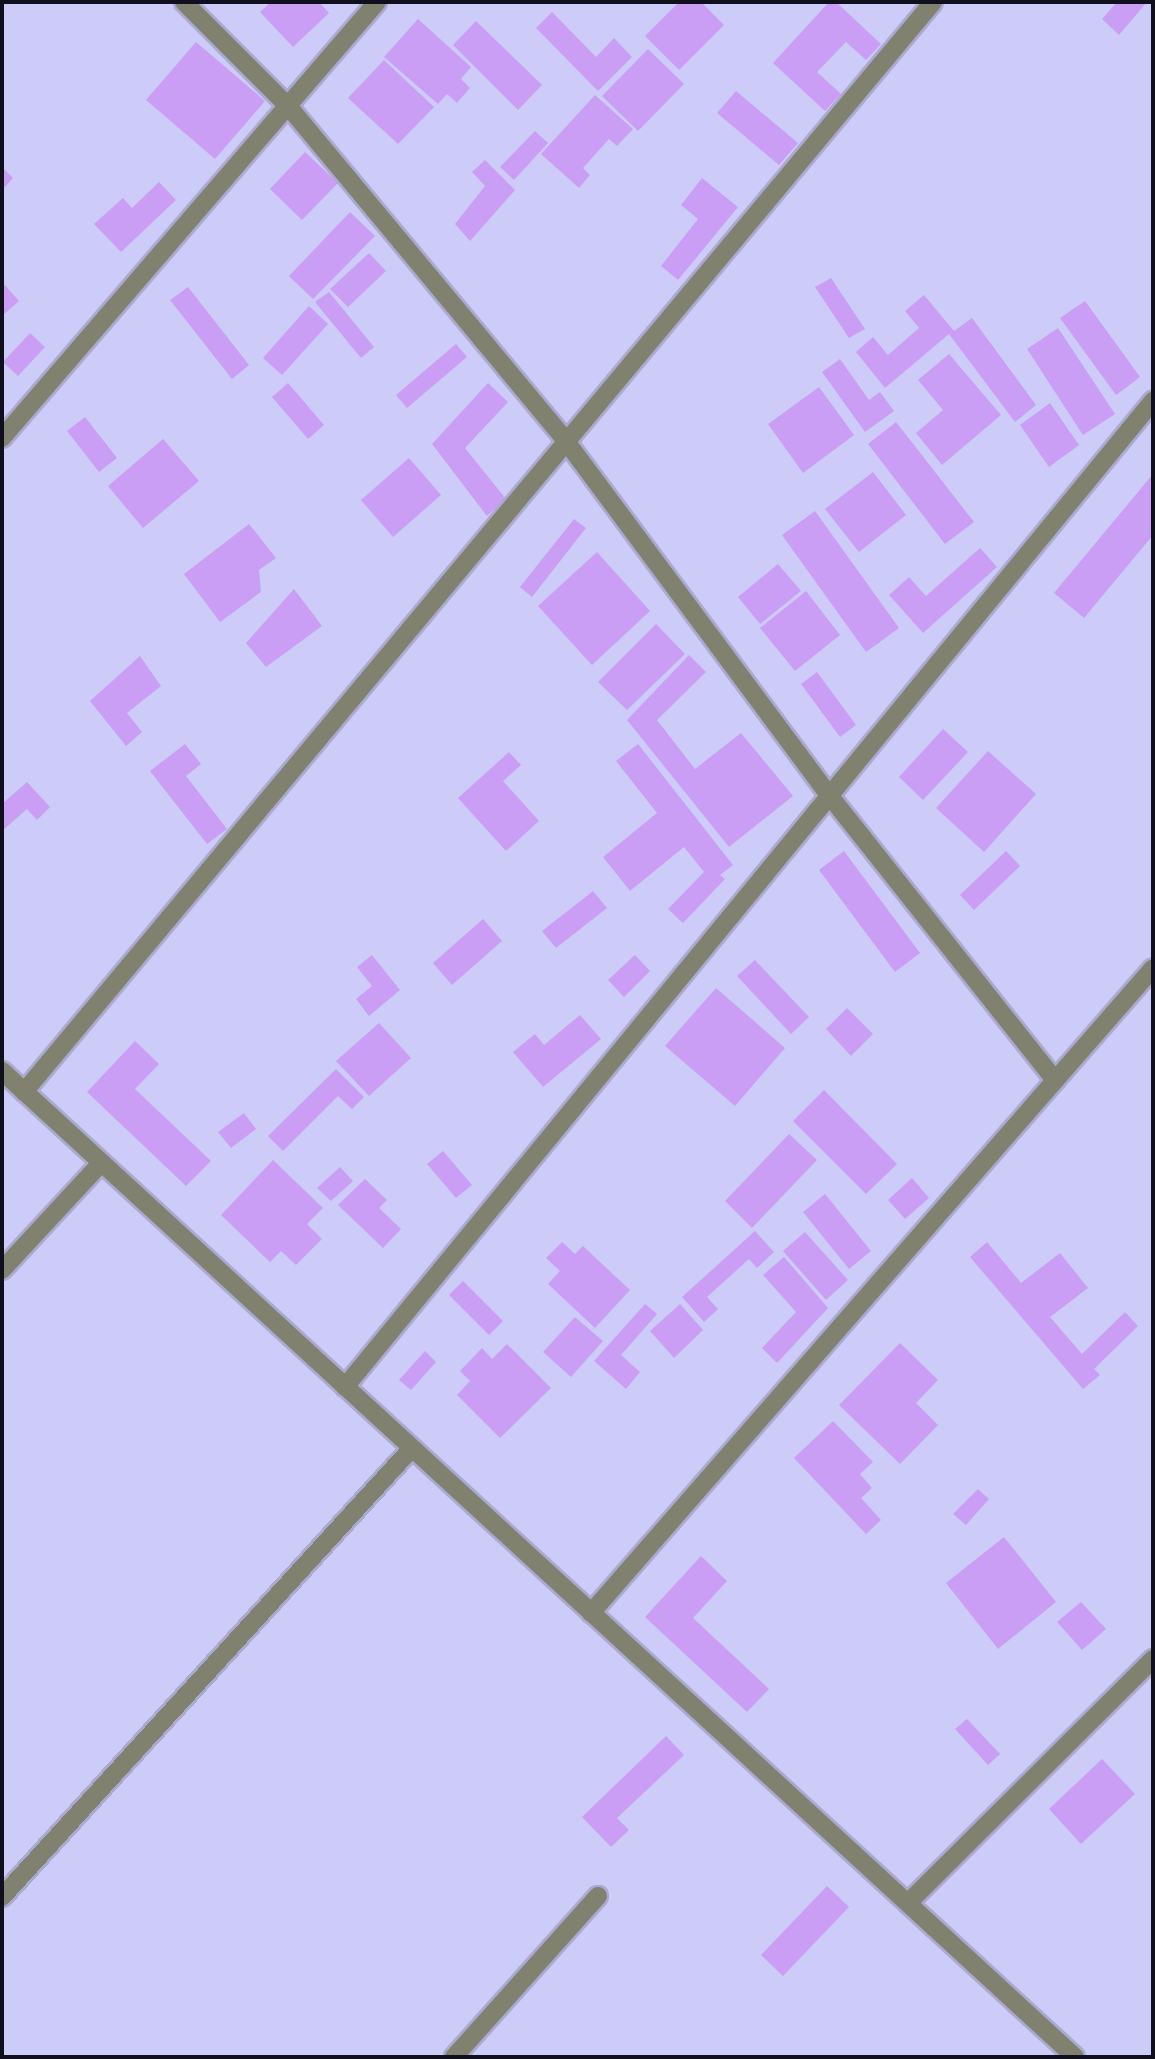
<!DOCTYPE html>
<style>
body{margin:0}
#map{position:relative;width:1155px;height:2059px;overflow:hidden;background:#cdcbf7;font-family:Karla,sans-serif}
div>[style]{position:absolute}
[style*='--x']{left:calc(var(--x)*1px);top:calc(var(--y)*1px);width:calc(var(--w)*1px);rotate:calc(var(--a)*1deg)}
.building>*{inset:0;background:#cb9ef5}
.roads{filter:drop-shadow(2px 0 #aba9d0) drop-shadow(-2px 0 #aba9d0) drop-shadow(0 2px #aba9d0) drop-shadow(0 -2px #aba9d0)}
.minor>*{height:18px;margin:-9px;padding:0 9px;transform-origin:9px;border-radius:9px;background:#81816f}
span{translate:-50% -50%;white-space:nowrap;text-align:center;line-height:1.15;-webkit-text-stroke:7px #cdcbf7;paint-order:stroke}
.frame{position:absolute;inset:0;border:4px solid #100f1e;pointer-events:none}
</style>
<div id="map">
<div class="building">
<div style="clip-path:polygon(271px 2px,319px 2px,329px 13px,293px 47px,260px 12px)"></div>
<div style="clip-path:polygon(679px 2px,701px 2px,724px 25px,679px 70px,645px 36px)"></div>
<div style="clip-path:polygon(829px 2px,836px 2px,881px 44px,866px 60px,846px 42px,817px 72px,841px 94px,825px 111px,773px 63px)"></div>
<div style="clip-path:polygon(1117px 2px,1147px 2px,1119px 35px,1102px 19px)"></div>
<div style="clip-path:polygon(552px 12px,596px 57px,614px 38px,632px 57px,598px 91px,536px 28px)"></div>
<div style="clip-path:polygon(418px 19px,471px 67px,461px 79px,470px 88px,457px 103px,447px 94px,438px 104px,384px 57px)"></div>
<div style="clip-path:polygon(476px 21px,542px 85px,518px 110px,453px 45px)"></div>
<div style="clip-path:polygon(196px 42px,265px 101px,215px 159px,146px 100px)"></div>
<div style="clip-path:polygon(648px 49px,684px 84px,638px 131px,602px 96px)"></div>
<div style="clip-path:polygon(384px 60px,434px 107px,398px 144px,348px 98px)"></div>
<div style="clip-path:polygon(736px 91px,798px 143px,779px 165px,717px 113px)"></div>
<div style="clip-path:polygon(595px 95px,633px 129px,617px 146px,609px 139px,583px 168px,590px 175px,579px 188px,541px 154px)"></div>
<div style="clip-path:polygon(535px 131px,548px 143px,514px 180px,500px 167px)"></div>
<div style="clip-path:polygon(305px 152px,338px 183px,302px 220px,270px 189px)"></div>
<div style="clip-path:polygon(485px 160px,515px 190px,470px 241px,455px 224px,485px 186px,472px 172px)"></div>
<div style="clip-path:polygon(2px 167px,13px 178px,2px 190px)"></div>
<div style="clip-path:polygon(702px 178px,738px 207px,678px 280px,661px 266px,698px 219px,681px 205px)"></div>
<div style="clip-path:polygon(159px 182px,176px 200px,121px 252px,94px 224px,123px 198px,132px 208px)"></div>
<div style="clip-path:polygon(350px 212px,375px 236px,313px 299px,289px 276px)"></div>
<div style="clip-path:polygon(369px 253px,386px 271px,348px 307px,330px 289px)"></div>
<div style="clip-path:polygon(831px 278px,865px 329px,849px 338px,815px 287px)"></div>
<div style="clip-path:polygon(2px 282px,19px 301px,2px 316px)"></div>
<div style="clip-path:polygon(188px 287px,249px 365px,232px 379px,170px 300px)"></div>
<div style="clip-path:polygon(329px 292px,374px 347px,361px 358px,315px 302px)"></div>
<div style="clip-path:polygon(924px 295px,954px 331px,972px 318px,1036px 405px,1015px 422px,949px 334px,885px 388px,856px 352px,873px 337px,888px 355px,919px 328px,905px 311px)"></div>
<div style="clip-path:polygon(1085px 301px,1140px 377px,1116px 395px,1060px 318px)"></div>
<div style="clip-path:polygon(309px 306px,328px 324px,282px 375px,263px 358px)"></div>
<div style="clip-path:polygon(1058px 328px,1115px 414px,1083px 435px,1027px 349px)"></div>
<div style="clip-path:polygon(30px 333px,45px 347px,18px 376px,3px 362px)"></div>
<div style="clip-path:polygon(456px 344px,467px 357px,407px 408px,396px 395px)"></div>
<div style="clip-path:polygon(949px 354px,1001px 415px,942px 465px,916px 433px,943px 410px,918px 380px)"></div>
<div style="clip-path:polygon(840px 359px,869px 400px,880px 392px,894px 411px,865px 432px,822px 372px)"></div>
<div style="clip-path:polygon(288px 383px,324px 425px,308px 439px,272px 397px)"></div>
<div style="clip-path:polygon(488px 383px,508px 402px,465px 448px,506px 499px,487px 516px,432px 444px)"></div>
<div style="clip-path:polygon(819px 387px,854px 435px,803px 473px,768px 424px)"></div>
<div style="clip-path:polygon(1050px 403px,1079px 445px,1049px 467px,1020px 425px)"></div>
<div style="clip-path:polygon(85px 417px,117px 458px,99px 472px,67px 431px)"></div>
<div style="clip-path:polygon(896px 422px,974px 522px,945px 544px,868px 444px)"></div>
<div style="clip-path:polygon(163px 439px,199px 481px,143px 528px,108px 486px)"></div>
<div style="clip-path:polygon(409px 458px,441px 495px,393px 537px,361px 500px)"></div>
<div style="clip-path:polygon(873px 472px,906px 515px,859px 552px,825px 509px)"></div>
<div style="clip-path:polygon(1153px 474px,1153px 535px,1084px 618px,1054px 593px)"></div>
<div style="clip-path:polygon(815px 511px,899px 628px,866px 652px,782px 535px)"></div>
<div style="clip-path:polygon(574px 519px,586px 528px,532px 597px,520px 587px)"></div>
<div style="clip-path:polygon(249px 524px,276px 558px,259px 570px,261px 592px,220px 622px,184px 574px)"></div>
<div style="clip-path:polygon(980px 548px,997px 567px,923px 633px,889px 595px,909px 577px,926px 596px)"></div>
<div style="clip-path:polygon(597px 552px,650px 611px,592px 665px,538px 606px)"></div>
<div style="clip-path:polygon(778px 564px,801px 591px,760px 624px,738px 597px)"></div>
<div style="clip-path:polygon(294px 589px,322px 626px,266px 667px,246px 643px)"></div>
<div style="clip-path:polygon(806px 591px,840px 635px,795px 671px,760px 628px)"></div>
<div style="clip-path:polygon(656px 624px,685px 654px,627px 710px,598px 682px)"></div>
<div style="clip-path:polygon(689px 655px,706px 672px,657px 720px,695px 769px,741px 733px,793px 796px,729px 847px,627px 720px)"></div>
<div style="clip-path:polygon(140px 656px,161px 686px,127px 713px,142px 732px,126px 746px,90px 701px)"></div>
<div style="clip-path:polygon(817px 672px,856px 725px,840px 737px,801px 684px)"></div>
<div style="clip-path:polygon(943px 729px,968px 752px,923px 800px,899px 777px)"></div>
<div style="clip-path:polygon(185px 744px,201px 764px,186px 776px,227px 829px,207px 844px,150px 771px)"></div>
<div style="clip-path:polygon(638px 744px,733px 865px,720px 875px,725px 879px,683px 923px,668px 909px,704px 872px,684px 847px,630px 891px,603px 857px,657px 813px,616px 761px)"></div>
<div style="clip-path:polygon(988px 751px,1036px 794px,984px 852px,936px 808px)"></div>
<div style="clip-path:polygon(509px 752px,521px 765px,503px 781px,539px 821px,506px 851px,458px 798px)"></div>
<div style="clip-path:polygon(27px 782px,50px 807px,37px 820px,27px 809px,2px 831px,2px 804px)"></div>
<div style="clip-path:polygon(844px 851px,920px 953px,895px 972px,819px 870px)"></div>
<div style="clip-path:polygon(1006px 851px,1020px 866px,974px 910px,960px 895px)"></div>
<div style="clip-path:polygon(593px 891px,607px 908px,556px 948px,542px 931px)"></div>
<div style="clip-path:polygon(483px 919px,502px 941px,452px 985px,433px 963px)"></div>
<div style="clip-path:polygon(372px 955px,400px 990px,369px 1016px,356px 999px,372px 986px,357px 967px)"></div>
<div style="clip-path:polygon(635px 955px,650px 971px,624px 997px,608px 980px)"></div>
<div style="clip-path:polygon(755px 960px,809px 1017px,791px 1034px,737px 976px)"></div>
<div style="clip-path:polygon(716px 988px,785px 1048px,735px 1106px,665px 1046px)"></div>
<div style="clip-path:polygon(847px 1008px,873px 1034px,851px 1056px,826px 1029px)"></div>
<div style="clip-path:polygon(580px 1015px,601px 1039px,543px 1087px,513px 1052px,535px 1034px,544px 1045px)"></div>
<div style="clip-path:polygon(379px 1023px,411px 1058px,369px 1096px,336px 1061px)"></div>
<div style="clip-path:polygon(135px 1041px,159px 1064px,135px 1089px,211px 1161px,186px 1186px,87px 1092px)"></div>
<div style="clip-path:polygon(336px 1069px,364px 1097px,352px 1109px,338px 1096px,283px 1151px,268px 1136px)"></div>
<div style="clip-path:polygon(824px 1090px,897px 1164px,866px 1194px,793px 1121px)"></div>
<div style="clip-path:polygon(244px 1113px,256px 1129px,231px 1148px,218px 1132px)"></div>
<div style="clip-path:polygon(789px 1134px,817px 1160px,752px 1228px,725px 1201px)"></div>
<div style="clip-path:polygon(443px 1151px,472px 1185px,456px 1198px,427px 1164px)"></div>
<div style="clip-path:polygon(273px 1160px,323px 1208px,307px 1224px,322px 1239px,296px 1265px,281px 1251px,270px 1262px,221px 1215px)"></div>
<div style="clip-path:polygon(340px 1167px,353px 1181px,331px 1201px,317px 1188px)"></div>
<div style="clip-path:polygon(912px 1178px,929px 1198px,905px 1219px,888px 1200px)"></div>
<div style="clip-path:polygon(365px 1179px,387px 1200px,379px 1208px,401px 1229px,383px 1248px,338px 1205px)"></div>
<div style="clip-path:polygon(825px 1194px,871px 1251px,849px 1269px,803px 1212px)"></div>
<div style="clip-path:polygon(755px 1231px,774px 1252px,757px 1268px,749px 1259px,707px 1297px,718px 1309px,704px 1322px,682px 1297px)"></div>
<div style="clip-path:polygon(805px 1232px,848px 1280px,826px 1300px,783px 1251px)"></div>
<div style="clip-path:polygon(562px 1242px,575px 1254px,583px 1246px,630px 1290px,595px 1328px,548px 1284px,560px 1271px,546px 1258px)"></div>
<div style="clip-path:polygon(987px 1242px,1021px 1283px,1060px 1253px,1088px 1288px,1050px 1317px,1082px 1354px,1125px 1312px,1138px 1326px,1094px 1369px,1100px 1375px,1083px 1389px,970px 1257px)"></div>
<div style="clip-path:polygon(784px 1257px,828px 1308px,777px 1363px,762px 1348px,796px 1312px,763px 1275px)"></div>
<div style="clip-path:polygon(463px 1281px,503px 1321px,489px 1335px,449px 1295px)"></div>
<div style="clip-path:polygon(645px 1304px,657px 1314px,621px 1355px,640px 1372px,626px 1389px,594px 1361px)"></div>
<div style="clip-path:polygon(680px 1304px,703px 1330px,674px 1358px,650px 1331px)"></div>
<div style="clip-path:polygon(575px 1317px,603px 1341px,571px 1377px,543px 1352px)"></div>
<div style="clip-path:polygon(900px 1343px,938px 1380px,916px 1403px,938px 1425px,900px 1464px,839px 1405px)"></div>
<div style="clip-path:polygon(507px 1344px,551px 1388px,500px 1438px,457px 1395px,470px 1381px,460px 1371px,482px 1348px,492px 1359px)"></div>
<div style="clip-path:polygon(425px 1351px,436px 1362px,411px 1390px,399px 1380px)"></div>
<div style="clip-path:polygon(833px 1421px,873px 1462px,860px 1474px,872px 1488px,861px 1498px,881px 1520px,866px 1534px,794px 1458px)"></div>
<div style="clip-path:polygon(978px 1489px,989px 1499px,966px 1525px,953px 1514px)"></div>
<div style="clip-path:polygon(1004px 1537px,1056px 1602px,998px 1649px,946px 1583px)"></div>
<div style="clip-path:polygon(701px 1556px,727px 1581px,693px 1618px,769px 1689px,747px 1712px,645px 1617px)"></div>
<div style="clip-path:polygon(1081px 1602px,1106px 1629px,1082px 1650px,1057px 1622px)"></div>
<div style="clip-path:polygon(967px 1719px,1000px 1754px,988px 1765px,955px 1729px)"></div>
<div style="clip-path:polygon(666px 1736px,684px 1755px,617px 1818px,629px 1830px,611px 1847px,582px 1817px)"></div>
<div style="clip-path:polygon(1102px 1759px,1135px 1794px,1081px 1844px,1049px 1809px)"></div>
<div style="clip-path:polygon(827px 1886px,849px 1907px,783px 1976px,761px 1955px)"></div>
</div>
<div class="roads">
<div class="minor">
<div style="--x:184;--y:2;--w:148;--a:45"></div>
<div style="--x:289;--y:107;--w:434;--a:50.3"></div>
<div style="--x:566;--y:441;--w:441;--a:53.4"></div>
<div style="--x:829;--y:795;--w:364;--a:51.6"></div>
<div style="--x:2;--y:438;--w:575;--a:-49.3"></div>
<div style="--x:2;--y:1071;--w:1457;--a:42.58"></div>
<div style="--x:24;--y:1092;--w:1419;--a:-50.17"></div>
<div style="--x:2;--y:1270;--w:146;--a:-47.2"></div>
<div style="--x:345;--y:1387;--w:1275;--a:-50.67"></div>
<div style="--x:591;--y:1613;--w:855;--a:-48.93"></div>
<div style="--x:2;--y:1897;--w:608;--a:-47.6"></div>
<div style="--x:908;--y:1903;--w:346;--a:-44.9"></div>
<div style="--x:454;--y:2057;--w:216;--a:-48.2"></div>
</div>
</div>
<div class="frame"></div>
</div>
